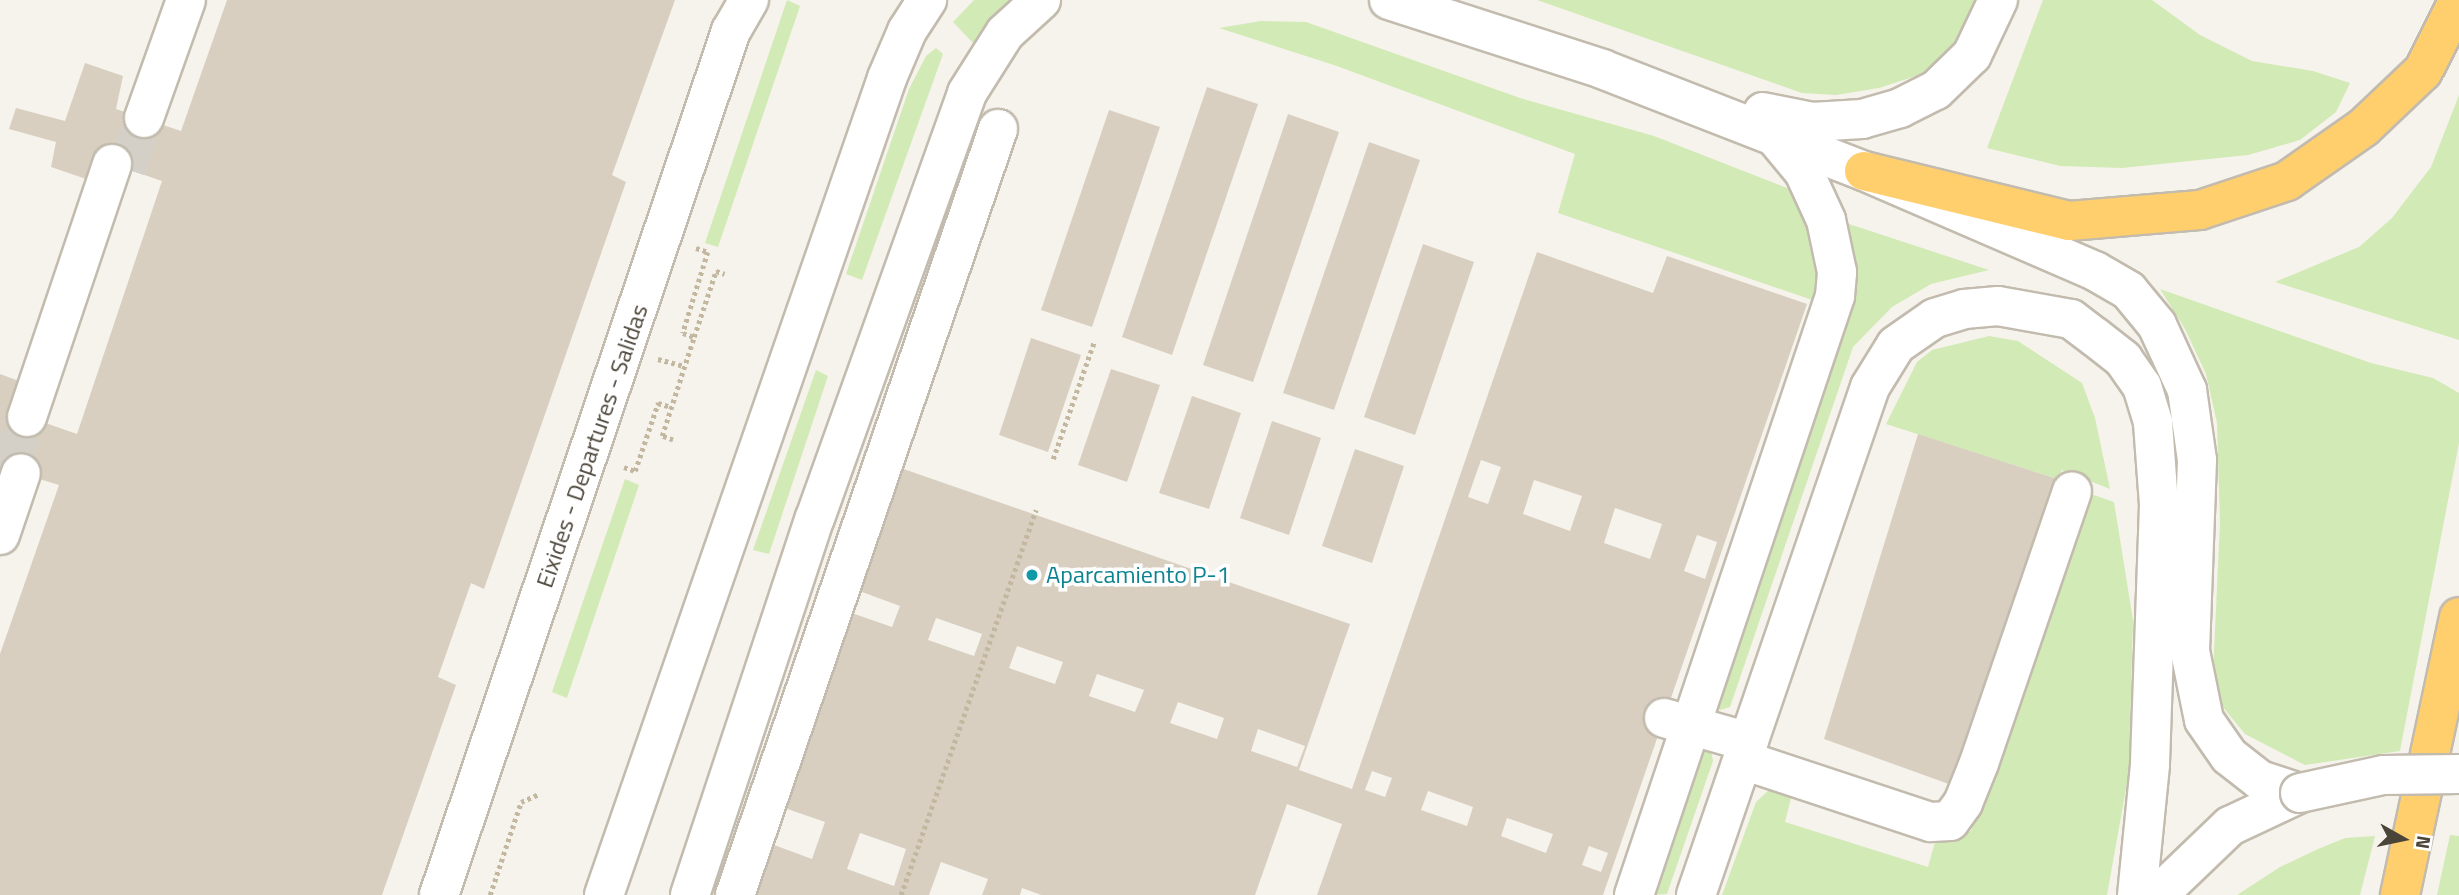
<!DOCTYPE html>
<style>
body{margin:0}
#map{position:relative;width:2459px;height:895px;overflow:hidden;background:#f6f3ec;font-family:"Titillium Web",sans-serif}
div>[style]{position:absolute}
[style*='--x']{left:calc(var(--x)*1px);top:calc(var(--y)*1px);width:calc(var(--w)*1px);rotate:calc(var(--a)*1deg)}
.green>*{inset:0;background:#d2eab5}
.building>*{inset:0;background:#d8cfc1}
.minor-tunnel>*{height:38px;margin-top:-19px;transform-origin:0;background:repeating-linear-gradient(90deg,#d4d0c8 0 38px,transparent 0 57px)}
.path>*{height:4.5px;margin-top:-2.25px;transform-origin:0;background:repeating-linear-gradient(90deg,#c4b79f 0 3.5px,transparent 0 7px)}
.roads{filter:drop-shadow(2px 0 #c2bbae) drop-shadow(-2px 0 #c2bbae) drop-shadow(0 2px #c2bbae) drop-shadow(0 -2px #c2bbae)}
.minor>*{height:38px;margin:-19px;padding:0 19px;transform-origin:19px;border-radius:19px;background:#fff}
.highway>*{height:38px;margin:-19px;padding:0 19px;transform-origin:19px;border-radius:19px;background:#ffcf6e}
.bridges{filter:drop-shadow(2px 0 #c2bbae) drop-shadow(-2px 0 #c2bbae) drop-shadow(0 2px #c2bbae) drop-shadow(0 -2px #c2bbae)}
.minor-bridge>*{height:38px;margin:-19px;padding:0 19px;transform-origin:19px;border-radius:19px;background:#fff}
.dots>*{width:19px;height:19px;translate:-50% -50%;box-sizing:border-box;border:4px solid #fff;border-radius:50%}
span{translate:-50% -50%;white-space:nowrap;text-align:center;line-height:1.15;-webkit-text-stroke:7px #fff;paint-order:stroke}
.street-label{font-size:24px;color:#4b4439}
.culture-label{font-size:24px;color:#0d838f}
.left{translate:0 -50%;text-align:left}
.north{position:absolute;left:2368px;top:804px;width:70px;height:70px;-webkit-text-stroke:5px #fff;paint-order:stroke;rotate:99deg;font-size:19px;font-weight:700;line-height:28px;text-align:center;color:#4b4439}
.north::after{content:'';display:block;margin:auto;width:24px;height:32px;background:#4b4439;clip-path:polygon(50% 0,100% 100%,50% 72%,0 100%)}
</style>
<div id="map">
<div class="green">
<div style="clip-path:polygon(787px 0,800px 6px,718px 247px,705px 243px)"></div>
<div style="clip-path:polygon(974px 0,1018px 0,975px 45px,953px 22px)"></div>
<div style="clip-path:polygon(1537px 0,1983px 0,1957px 44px,1925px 73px,1879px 88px,1836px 95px,1802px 93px)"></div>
<div style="clip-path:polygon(2043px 0,2152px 0,2200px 35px,2252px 61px,2313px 71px,2350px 83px,2336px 112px,2300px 140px,2248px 155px,2122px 168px,2060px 166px,1987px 148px)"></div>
<div style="clip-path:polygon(1261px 21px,1306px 22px,1520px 98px,1654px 136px,1792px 190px,1813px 219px,1821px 303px,1558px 213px,1575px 154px,1334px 65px,1219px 28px)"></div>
<div style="clip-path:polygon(936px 48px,943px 54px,862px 280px,846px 274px,909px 89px,926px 56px)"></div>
<div style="clip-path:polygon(2459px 95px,2459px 340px,2275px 282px,2359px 247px,2392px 218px,2431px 167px)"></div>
<div style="clip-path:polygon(1843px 222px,1989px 270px,1931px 284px,1892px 307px,1853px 347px,1730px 707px,1720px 710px,1716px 707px)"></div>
<div style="clip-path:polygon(2160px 289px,2371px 363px,2433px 378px,2459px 393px,2459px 443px,2400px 751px,2305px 765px,2245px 734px,2212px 694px,2220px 523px,2217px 423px,2206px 374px,2185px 329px)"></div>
<div style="clip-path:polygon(1989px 336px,2018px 341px,2082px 383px,2095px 418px,2110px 489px,2062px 470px,2057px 479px,1886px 424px,1917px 362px,1932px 350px)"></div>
<div style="clip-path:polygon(816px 370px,828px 376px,769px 554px,753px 550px)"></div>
<div style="clip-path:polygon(625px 479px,639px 485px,567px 698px,552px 692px)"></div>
<div style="clip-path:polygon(2085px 492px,2114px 502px,2133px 620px,2129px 772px,2107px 895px,1722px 895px,1756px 802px,1770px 789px,1794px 786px,1785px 822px,1928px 867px,1935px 842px,1971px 831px)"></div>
<div style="clip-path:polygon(1702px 750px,1711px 751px,1713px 761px,1667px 894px,1652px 895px)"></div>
<div style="clip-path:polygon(2450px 835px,2459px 836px,2459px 895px,2437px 895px)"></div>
<div style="clip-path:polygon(2375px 836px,2360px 895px,2237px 895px,2280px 867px,2318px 849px,2345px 838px)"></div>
</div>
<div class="building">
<div style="clip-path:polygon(227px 0,675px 0,612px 175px,626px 182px,484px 589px,471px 583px,438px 677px,456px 685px,382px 895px,0 895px,0 654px,59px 485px,0 467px,0 374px,19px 381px,11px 411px,77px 434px,162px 181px,95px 158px,86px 179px,51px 167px,56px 142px,9px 129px,16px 108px,65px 121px,85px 63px,123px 76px,116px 109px,181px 131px)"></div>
<div style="clip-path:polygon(1207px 87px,1258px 104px,1172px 355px,1122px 337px)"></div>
<div style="clip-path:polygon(1109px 110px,1160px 127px,1092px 327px,1041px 310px)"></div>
<div style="clip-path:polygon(1288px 114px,1339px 132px,1253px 382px,1203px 365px)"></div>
<div style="clip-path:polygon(1369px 142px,1420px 160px,1334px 410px,1283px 393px)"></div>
<div style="clip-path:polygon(1423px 244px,1474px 262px,1415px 435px,1364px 417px)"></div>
<div style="clip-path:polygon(evenodd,1537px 252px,1653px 293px,1667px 256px,1807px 304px,1603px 895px,1317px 895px,1342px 824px,1287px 804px,1255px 895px,1041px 895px,1022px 888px,1020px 895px,982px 895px,988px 879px,941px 862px,929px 895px,745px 895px,766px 842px,812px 859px,825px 822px,776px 805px,892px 465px,1350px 624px,1299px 770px,1352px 789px,1537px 252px,1481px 460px,1501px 467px,1488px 504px,1468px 497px,1481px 460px,1537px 252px,1534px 480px,1582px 496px,1570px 531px,1523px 514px,1534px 480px,1537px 252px,1615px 508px,1662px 524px,1650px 559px,1604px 543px,1615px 508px,1537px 252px,1697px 535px,1717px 542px,1705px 579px,1684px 571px,1697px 535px,1537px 252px,854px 589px,900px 606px,892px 627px,846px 611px,854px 589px,1537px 252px,936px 618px,982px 634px,974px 656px,928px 640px,936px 618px,1537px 252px,1017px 646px,1063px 662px,1055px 684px,1009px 668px,1017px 646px,1537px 252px,1097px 674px,1144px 690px,1135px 712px,1089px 696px,1097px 674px,1537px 252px,1178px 702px,1224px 718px,1217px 739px,1170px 723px,1178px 702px,1537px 252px,1258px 729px,1305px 746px,1297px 767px,1251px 751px,1258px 729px,1537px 252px,1372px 771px,1392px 778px,1385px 797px,1365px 790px,1372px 771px,1537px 252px,1428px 791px,1473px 807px,1467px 826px,1421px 810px,1428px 791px,1537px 252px,1507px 818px,1553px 834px,1546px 853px,1501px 836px,1507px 818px,1537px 252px,860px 833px,906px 849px,894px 886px,847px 869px,860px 833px,1537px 252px,1589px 846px,1608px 853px,1601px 872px,1582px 865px,1589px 846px)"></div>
<div style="clip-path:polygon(1031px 338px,1081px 355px,1048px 452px,999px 435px)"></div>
<div style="clip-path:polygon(1111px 369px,1160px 385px,1127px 482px,1078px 465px)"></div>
<div style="clip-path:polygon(1192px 396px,1241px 413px,1209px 509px,1159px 493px)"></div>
<div style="clip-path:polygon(1272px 421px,1321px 438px,1289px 535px,1240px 518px)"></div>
<div style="clip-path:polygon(1918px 434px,2057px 479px,1957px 787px,1824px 739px)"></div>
<div style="clip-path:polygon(1355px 449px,1404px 466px,1372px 563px,1322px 546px)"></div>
</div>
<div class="minor-tunnel">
<div style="--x:126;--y:169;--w:54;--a:-70.6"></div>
<div style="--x:9;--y:469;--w:55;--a:-70.9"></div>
</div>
<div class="path">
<div style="--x:696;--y:248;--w:13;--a:18"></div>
<div style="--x:708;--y:252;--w:85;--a:107.2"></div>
<div style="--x:683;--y:333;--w:12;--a:20"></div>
<div style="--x:694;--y:337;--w:70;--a:-71.6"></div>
<div style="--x:716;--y:271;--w:9;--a:18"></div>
<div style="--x:658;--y:359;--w:27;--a:15"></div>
<div style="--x:673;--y:440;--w:12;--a:-160"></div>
<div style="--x:662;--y:436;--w:104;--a:-72.1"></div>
<div style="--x:1053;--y:459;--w:124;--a:-70.7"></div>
<div style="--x:624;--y:467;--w:12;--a:20"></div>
<div style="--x:635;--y:471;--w:72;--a:-71.3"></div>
<div style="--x:658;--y:403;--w:14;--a:17"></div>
<div style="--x:490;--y:895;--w:98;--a:-71.6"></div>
<div style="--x:521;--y:802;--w:20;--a:-24"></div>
<div style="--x:901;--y:895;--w:408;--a:-70.7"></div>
</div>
<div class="roads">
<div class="minor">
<div style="--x:1389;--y:0;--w:224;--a:17.9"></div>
<div style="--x:1602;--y:69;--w:281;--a:21.3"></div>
<div style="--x:1864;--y:171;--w:252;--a:23.4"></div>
<div style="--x:2095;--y:271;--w:39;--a:30"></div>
<div style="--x:2129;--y:291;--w:44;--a:50.5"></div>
<div style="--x:2157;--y:325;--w:72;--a:65.2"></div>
<div style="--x:2187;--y:390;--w:71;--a:81.9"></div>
<div style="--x:2197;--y:460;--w:191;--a:92.1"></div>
<div style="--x:2190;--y:651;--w:70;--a:78.5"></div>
<div style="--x:2204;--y:720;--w:44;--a:55.2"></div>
<div style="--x:2229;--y:756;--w:39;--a:38"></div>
<div style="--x:2260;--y:780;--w:42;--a:18"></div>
<div style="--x:1763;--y:112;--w:50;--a:11.5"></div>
<div style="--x:1812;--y:122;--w:50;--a:-3.4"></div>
<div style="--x:1862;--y:119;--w:40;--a:-16"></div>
<div style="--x:1900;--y:108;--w:40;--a:-26.6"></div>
<div style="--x:1936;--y:90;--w:50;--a:-44.2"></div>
<div style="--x:1972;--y:55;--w:61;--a:-64.7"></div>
<div style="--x:144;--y:118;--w:125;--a:-70.4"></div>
<div style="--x:27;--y:417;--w:267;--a:-71.4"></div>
<div style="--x:0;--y:535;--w:65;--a:-71.3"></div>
<div style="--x:1664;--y:718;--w:88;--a:15.8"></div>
<div style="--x:1743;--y:760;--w:198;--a:18.3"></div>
<div style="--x:1931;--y:822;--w:19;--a:-3"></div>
<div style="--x:1950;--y:821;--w:22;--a:-54"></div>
<div style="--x:1963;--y:803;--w:43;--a:-68.2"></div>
<div style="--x:1979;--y:763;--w:287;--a:-71.1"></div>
<div style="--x:439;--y:895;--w:912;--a:-71.33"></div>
<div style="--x:731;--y:31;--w:36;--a:-60"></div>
<div style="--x:604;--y:895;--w:865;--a:-70.89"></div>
<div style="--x:887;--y:78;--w:51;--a:-66.9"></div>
<div style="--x:907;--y:31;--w:37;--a:-57"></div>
<div style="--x:690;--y:895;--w:397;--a:-71.7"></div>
<div style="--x:815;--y:518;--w:451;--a:-70.3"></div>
<div style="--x:967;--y:93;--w:71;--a:-57.7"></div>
<div style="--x:1005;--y:33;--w:49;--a:-42.5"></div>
<div style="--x:735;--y:895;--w:810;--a:-71.05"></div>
<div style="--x:1634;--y:895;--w:632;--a:-71.45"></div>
<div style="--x:1835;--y:296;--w:24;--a:-85"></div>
<div style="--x:1837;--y:272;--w:53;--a:-101.9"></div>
<div style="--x:1826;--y:220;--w:53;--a:-114.6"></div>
<div style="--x:1804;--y:172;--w:44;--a:-129.5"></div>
<div style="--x:1696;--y:895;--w:537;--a:-71.09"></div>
<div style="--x:1870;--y:387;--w:49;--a:-58.2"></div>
<div style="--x:1896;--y:345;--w:47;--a:-34.7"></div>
<div style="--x:1935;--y:318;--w:30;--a:-17"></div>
<div style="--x:1964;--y:309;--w:34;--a:-5"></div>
<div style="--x:1998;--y:306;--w:74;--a:10.1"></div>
<div style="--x:2071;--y:319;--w:30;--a:37"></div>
<div style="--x:2095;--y:337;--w:36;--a:38"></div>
<div style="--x:2123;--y:359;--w:33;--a:55"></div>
<div style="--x:2142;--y:386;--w:39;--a:73"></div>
<div style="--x:2153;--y:423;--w:82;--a:85.8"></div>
<div style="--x:2159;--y:505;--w:260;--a:92"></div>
<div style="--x:2150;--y:765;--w:131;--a:95.7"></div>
<div style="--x:2158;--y:895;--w:100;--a:-43.8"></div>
<div style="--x:2230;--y:826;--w:77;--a:-25.2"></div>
</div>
<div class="highway">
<div style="--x:1864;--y:171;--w:211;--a:13.7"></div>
<div style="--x:2069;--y:221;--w:131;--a:-4.8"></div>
<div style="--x:2200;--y:210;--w:92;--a:-18.4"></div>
<div style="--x:2287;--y:181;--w:94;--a:-35"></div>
<div style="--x:2364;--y:127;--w:81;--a:-43.5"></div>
<div style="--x:2423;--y:71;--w:80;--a:-63.1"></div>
<div style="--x:2400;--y:895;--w:284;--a:-78"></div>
</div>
</div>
<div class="bridges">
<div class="minor-bridge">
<div style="--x:2300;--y:793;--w:85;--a:-12.2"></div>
<div style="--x:2383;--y:775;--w:76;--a:-0.8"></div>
</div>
</div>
<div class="dots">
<div style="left:1032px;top:575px;background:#0f9aa8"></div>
</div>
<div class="street-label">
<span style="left:592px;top:446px;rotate:-71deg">Eixides - Departures - Salidas</span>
</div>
<div class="culture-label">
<span class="left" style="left:1046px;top:575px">Aparcamiento P-1</span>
</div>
<div class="north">N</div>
</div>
